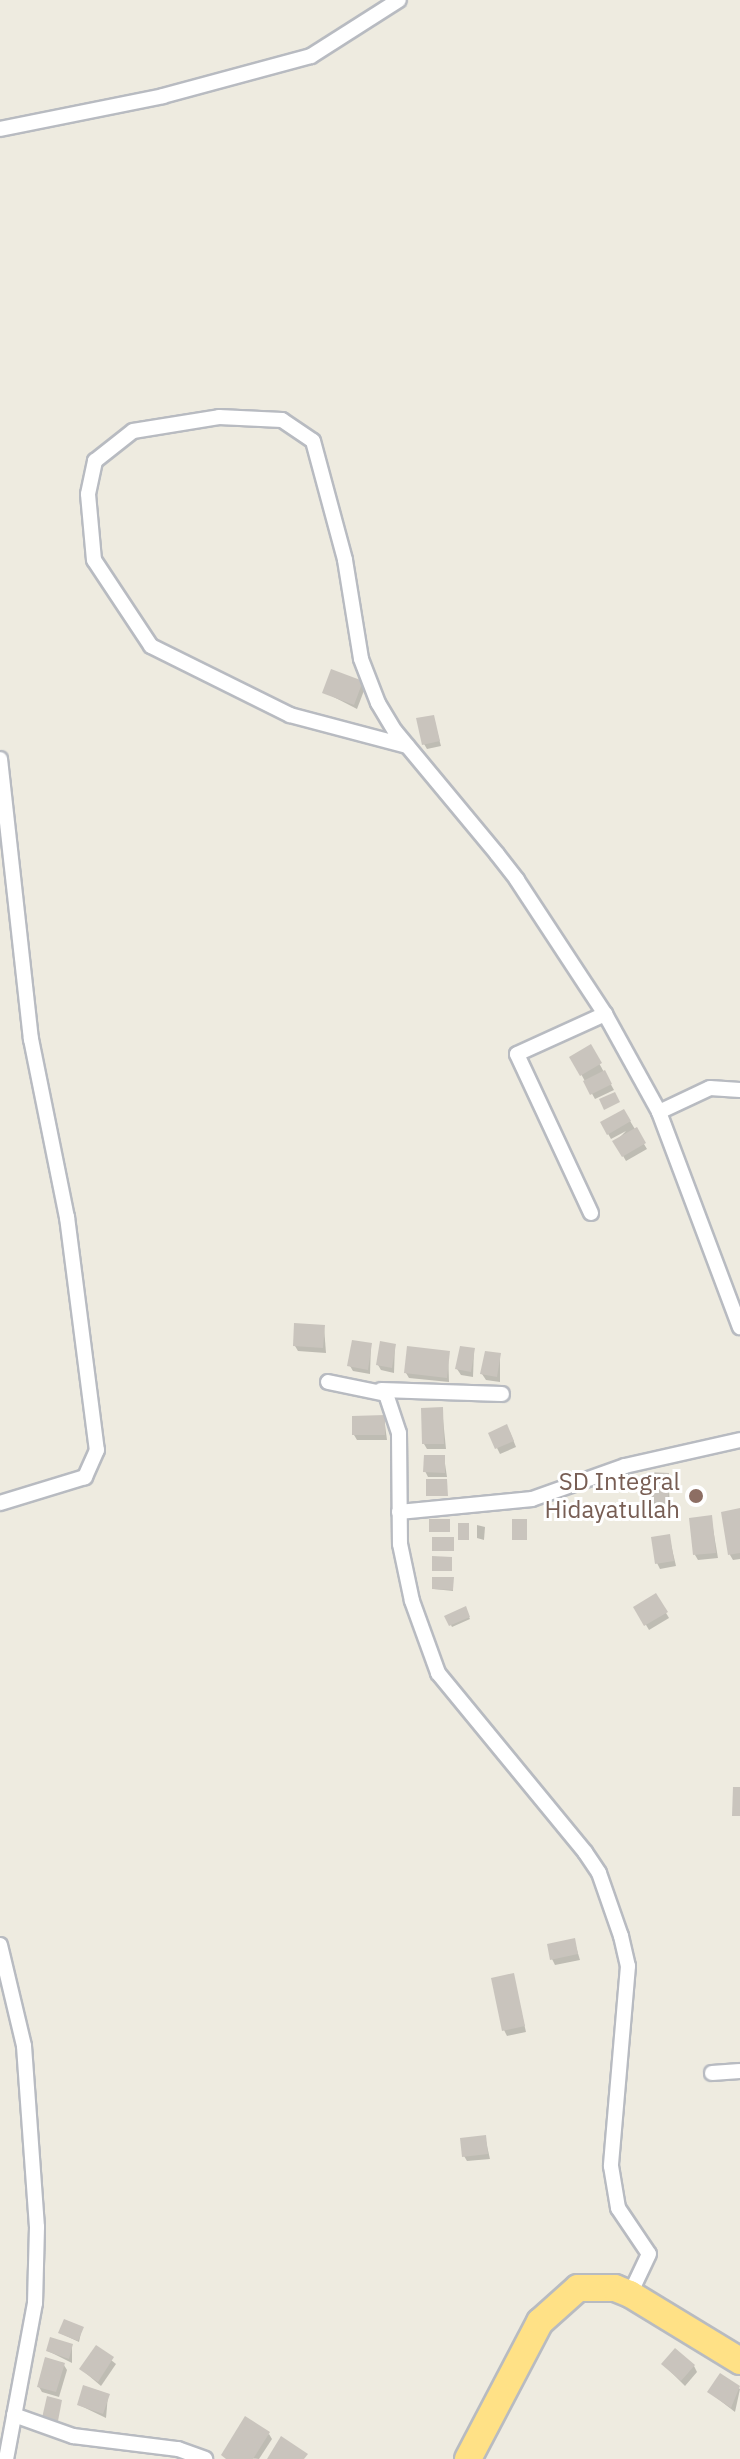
<!DOCTYPE html>
<style>
body{margin:0}
#map{position:relative;width:740px;height:2459px;overflow:hidden;background:#eeebe0;font-family:"IBM Plex Sans",sans-serif}
div>[style]{position:absolute}
[style*='--x']{left:calc(var(--x)*1px);top:calc(var(--y)*1px);width:calc(var(--w)*1px);rotate:calc(var(--a)*1deg)}
.shadow>*{inset:0;background:#0003}
.building>*{inset:0;background:#c9c4bd}
.roads{filter:drop-shadow(2px 0 #b8bbc1) drop-shadow(-2px 0 #b8bbc1) drop-shadow(0 2px #b8bbc1) drop-shadow(0 -2px #b8bbc1)}
.street>*{height:14px;margin:-7px;padding:0 7px;transform-origin:7px;border-radius:7px;background:#fff}
.highway>*{height:26px;margin:-13px;padding:0 13px;transform-origin:13px;border-radius:13px;background:#ffe186}
.dots>*{width:22px;height:22px;translate:-50% -50%;box-sizing:border-box;border:4px solid #fff;border-radius:50%}
span{translate:-50% -50%;white-space:nowrap;text-align:center;line-height:1.15;-webkit-text-stroke:6px #fff;paint-order:stroke}
.education-label{font-size:24px;color:#785e54}
.right{translate:-100% -50%;text-align:right}
</style>
<div id="map">
<div class="shadow">
<div style="clip-path:polygon(362px 682px,365px 688px,357px 709px,324px 692px)"></div>
<div style="clip-path:polygon(433px 717px,441px 746px,427px 749px,424px 744px)"></div>
<div style="clip-path:polygon(590px 1047px,614px 1090px,595px 1099px,572px 1058px)"></div>
<div style="clip-path:polygon(624px 1111px,647px 1149px,626px 1161px,615px 1142px,626px 1131px,611px 1139px,602px 1123px)"></div>
<div style="clip-path:polygon(324px 1327px,326px 1353px,298px 1351px,295px 1346px)"></div>
<div style="clip-path:polygon(371px 1345px,370px 1374px,353px 1371px,350px 1366px)"></div>
<div style="clip-path:polygon(395px 1345px,394px 1373px,381px 1370px,378px 1365px)"></div>
<div style="clip-path:polygon(474px 1350px,473px 1377px,461px 1375px,457px 1369px)"></div>
<div style="clip-path:polygon(448px 1352px,449px 1382px,409px 1378px,406px 1373px)"></div>
<div style="clip-path:polygon(500px 1355px,500px 1382px,486px 1380px,482px 1374px)"></div>
<div style="clip-path:polygon(442px 1409px,446px 1449px,427px 1449px,424px 1444px)"></div>
<div style="clip-path:polygon(384px 1417px,387px 1440px,357px 1440px,354px 1435px)"></div>
<div style="clip-path:polygon(510px 1432px,516px 1447px,500px 1454px,497px 1448px)"></div>
<div style="clip-path:polygon(444px 1457px,447px 1477px,428px 1477px,425px 1471px)"></div>
<div style="clip-path:polygon(668px 1474px,670px 1508px,654px 1507px,650px 1501px)"></div>
<div style="clip-path:polygon(740px 1510px,740px 1559px,733px 1560px,730px 1555px)"></div>
<div style="clip-path:polygon(711px 1517px,718px 1558px,698px 1560px,695px 1555px)"></div>
<div style="clip-path:polygon(477px 1525px,485px 1527px,484px 1540px,477px 1538px)"></div>
<div style="clip-path:polygon(669px 1536px,676px 1566px,660px 1569px,657px 1563px)"></div>
<div style="clip-path:polygon(453px 1579px,453px 1591px,434px 1589px)"></div>
<div style="clip-path:polygon(656px 1596px,669px 1618px,649px 1630px,636px 1608px)"></div>
<div style="clip-path:polygon(465px 1609px,470px 1619px,452px 1627px,447px 1617px)"></div>
<div style="clip-path:polygon(574px 1940px,580px 1960px,555px 1965px,552px 1959px)"></div>
<div style="clip-path:polygon(513px 1976px,526px 2032px,507px 2036px,504px 2030px)"></div>
<div style="clip-path:polygon(485px 2137px,490px 2159px,467px 2161px,464px 2156px)"></div>
<div style="clip-path:polygon(82px 2328px,79px 2342px,60px 2333px)"></div>
<div style="clip-path:polygon(72px 2345px,72px 2363px,48px 2351px)"></div>
<div style="clip-path:polygon(96px 2348px,116px 2364px,101px 2386px,81px 2369px)"></div>
<div style="clip-path:polygon(62px 2362px,67px 2370px,59px 2397px,42px 2392px,39px 2387px)"></div>
<div style="clip-path:polygon(663px 2364px,694px 2366px,697px 2372px,685px 2386px)"></div>
<div style="clip-path:polygon(720px 2376px,740px 2389px,735px 2412px,709px 2392px)"></div>
<div style="clip-path:polygon(108px 2395px,106px 2418px,79px 2405px)"></div>
<div style="clip-path:polygon(269px 2434px,272px 2439px,259px 2459px,223px 2456px)"></div>
</div>
<div class="building">
<div style="clip-path:polygon(331px 669px,363px 681px,354px 705px,322px 693px)"></div>
<div style="clip-path:polygon(434px 715px,440px 741px,422px 745px,416px 718px)"></div>
<div style="clip-path:polygon(591px 1044px,602px 1063px,580px 1076px,569px 1057px)"></div>
<div style="clip-path:polygon(605px 1070px,612px 1084px,590px 1095px,583px 1081px)"></div>
<div style="clip-path:polygon(615px 1092px,620px 1102px,604px 1110px,599px 1099px)"></div>
<div style="clip-path:polygon(624px 1109px,631px 1121px,607px 1135px,600px 1122px)"></div>
<div style="clip-path:polygon(637px 1127px,646px 1143px,622px 1157px,612px 1141px)"></div>
<div style="clip-path:polygon(294px 1323px,325px 1325px,323px 1348px,293px 1346px)"></div>
<div style="clip-path:polygon(352px 1340px,372px 1343px,368px 1370px,347px 1366px)"></div>
<div style="clip-path:polygon(380px 1341px,396px 1344px,392px 1368px,376px 1365px)"></div>
<div style="clip-path:polygon(407px 1346px,450px 1351px,447px 1378px,404px 1373px)"></div>
<div style="clip-path:polygon(460px 1346px,475px 1348px,471px 1372px,455px 1369px)"></div>
<div style="clip-path:polygon(485px 1351px,501px 1353px,497px 1377px,480px 1374px)"></div>
<div style="clip-path:polygon(443px 1407px,444px 1444px,422px 1444px,421px 1408px)"></div>
<div style="clip-path:polygon(385px 1415px,385px 1435px,352px 1435px,352px 1416px)"></div>
<div style="clip-path:polygon(507px 1424px,514px 1441px,495px 1449px,488px 1433px)"></div>
<div style="clip-path:polygon(424px 1455px,445px 1455px,445px 1473px,423px 1472px)"></div>
<div style="clip-path:polygon(649px 1472px,669px 1473px,668px 1503px,648px 1502px)"></div>
<div style="clip-path:polygon(426px 1479px,447px 1479px,448px 1496px,426px 1496px)"></div>
<div style="clip-path:polygon(740px 1508px,740px 1553px,728px 1555px,721px 1512px)"></div>
<div style="clip-path:polygon(712px 1515px,716px 1553px,693px 1555px,689px 1518px)"></div>
<div style="clip-path:polygon(429px 1519px,450px 1519px,450px 1532px,429px 1532px)"></div>
<div style="clip-path:polygon(512px 1519px,527px 1519px,527px 1540px,512px 1540px)"></div>
<div style="clip-path:polygon(458px 1523px,469px 1523px,469px 1540px,458px 1540px)"></div>
<div style="clip-path:polygon(670px 1534px,674px 1561px,655px 1564px,651px 1537px)"></div>
<div style="clip-path:polygon(432px 1537px,454px 1537px,454px 1551px,432px 1551px)"></div>
<div style="clip-path:polygon(432px 1556px,452px 1557px,452px 1571px,432px 1571px)"></div>
<div style="clip-path:polygon(432px 1577px,454px 1577px,453px 1590px,432px 1589px)"></div>
<div style="clip-path:polygon(656px 1593px,668px 1612px,644px 1626px,633px 1607px)"></div>
<div style="clip-path:polygon(466px 1606px,470px 1617px,449px 1626px,444px 1616px)"></div>
<div style="clip-path:polygon(733px 1787px,740px 1787px,740px 1816px,732px 1816px)"></div>
<div style="clip-path:polygon(575px 1938px,578px 1954px,550px 1960px,547px 1944px)"></div>
<div style="clip-path:polygon(514px 1973px,525px 2026px,502px 2031px,491px 1978px)"></div>
<div style="clip-path:polygon(486px 2135px,488px 2154px,462px 2157px,460px 2138px)"></div>
<div style="clip-path:polygon(64px 2319px,84px 2327px,78px 2341px,58px 2333px)"></div>
<div style="clip-path:polygon(50px 2337px,73px 2344px,69px 2359px,46px 2351px)"></div>
<div style="clip-path:polygon(96px 2345px,114px 2357px,98px 2382px,79px 2369px)"></div>
<div style="clip-path:polygon(675px 2348px,695px 2365px,681px 2381px,661px 2364px)"></div>
<div style="clip-path:polygon(45px 2357px,65px 2363px,56px 2392px,37px 2387px)"></div>
<div style="clip-path:polygon(720px 2373px,740px 2386px,731px 2408px,707px 2392px)"></div>
<div style="clip-path:polygon(83px 2385px,110px 2394px,103px 2414px,77px 2405px)"></div>
<div style="clip-path:polygon(47px 2396px,62px 2400px,58px 2421px,42px 2418px)"></div>
<div style="clip-path:polygon(245px 2416px,270px 2432px,253px 2459px,226px 2459px,221px 2455px)"></div>
<div style="clip-path:polygon(281px 2436px,308px 2454px,304px 2459px,267px 2459px)"></div>
</div>
<div class="roads">
<div class="street">
<div style="--x:0;--y:129;--w:166;--a:-11.4"></div>
<div style="--x:163;--y:96;--w:153;--a:-15.1"></div>
<div style="--x:311;--y:56;--w:104;--a:-32.5"></div>
<div style="--x:407;--y:746;--w:121;--a:-165.2"></div>
<div style="--x:290;--y:715;--w:155;--a:-153.6"></div>
<div style="--x:151;--y:646;--w:103;--a:-123.5"></div>
<div style="--x:94;--y:560;--w:66;--a:-95.2"></div>
<div style="--x:88;--y:494;--w:34;--a:-78"></div>
<div style="--x:95;--y:461;--w:48;--a:-38.3"></div>
<div style="--x:133;--y:431;--w:87;--a:-9.2"></div>
<div style="--x:219;--y:417;--w:63;--a:2.7"></div>
<div style="--x:282;--y:420;--w:37;--a:34"></div>
<div style="--x:313;--y:441;--w:123;--a:74.9"></div>
<div style="--x:345;--y:560;--w:100;--a:80.8"></div>
<div style="--x:361;--y:659;--w:47;--a:68.9"></div>
<div style="--x:378;--y:703;--w:33;--a:59"></div>
<div style="--x:395;--y:731;--w:160;--a:50.3"></div>
<div style="--x:497;--y:854;--w:33;--a:52"></div>
<div style="--x:517;--y:880;--w:160;--a:56.7"></div>
<div style="--x:605;--y:1014;--w:112;--a:61.1"></div>
<div style="--x:659;--y:1112;--w:230;--a:69.4"></div>
<div style="--x:0;--y:759;--w:282;--a:83.7"></div>
<div style="--x:31;--y:1039;--w:182;--a:78.6"></div>
<div style="--x:67;--y:1217;--w:235;--a:82.7"></div>
<div style="--x:97;--y:1450;--w:30;--a:114"></div>
<div style="--x:85;--y:1477;--w:89;--a:163"></div>
<div style="--x:659;--y:1112;--w:56;--a:-25.2"></div>
<div style="--x:710;--y:1088;--w:30;--a:4"></div>
<div style="--x:591;--y:1213;--w:175;--a:-115"></div>
<div style="--x:517;--y:1054;--w:97;--a:-24.4"></div>
<div style="--x:328;--y:1382;--w:59;--a:11.7"></div>
<div style="--x:386;--y:1394;--w:41;--a:71.6"></div>
<div style="--x:399;--y:1433;--w:111;--a:89.5"></div>
<div style="--x:400;--y:1544;--w:58;--a:78.1"></div>
<div style="--x:412;--y:1601;--w:77;--a:70.1"></div>
<div style="--x:438;--y:1673;--w:232;--a:50.6"></div>
<div style="--x:585;--y:1852;--w:25;--a:56"></div>
<div style="--x:599;--y:1873;--w:67;--a:70.8"></div>
<div style="--x:621;--y:1936;--w:31;--a:77"></div>
<div style="--x:628;--y:1966;--w:201;--a:94.9"></div>
<div style="--x:611;--y:2166;--w:43;--a:80.5"></div>
<div style="--x:618;--y:2208;--w:55;--a:56"></div>
<div style="--x:649;--y:2254;--w:44;--a:115.4"></div>
<div style="--x:381;--y:1390;--w:121;--a:1.9"></div>
<div style="--x:399;--y:1512;--w:134;--a:-5.6"></div>
<div style="--x:532;--y:1499;--w:99;--a:-19.5"></div>
<div style="--x:625;--y:1466;--w:118;--a:-12.7"></div>
<div style="--x:0;--y:1945;--w:104;--a:76.6"></div>
<div style="--x:24;--y:2046;--w:181;--a:85.9"></div>
<div style="--x:37;--y:2227;--w:76;--a:91.5"></div>
<div style="--x:35;--y:2303;--w:159;--a:100.5"></div>
<div style="--x:712;--y:2073;--w:28;--a:-4"></div>
<div style="--x:14;--y:2415;--w:63;--a:19.6"></div>
<div style="--x:73;--y:2436;--w:106;--a:7.1"></div>
<div style="--x:178;--y:2449;--w:29;--a:20"></div>
</div>
<div class="highway">
<div style="--x:468;--y:2459;--w:155;--a:-62.3"></div>
<div style="--x:540;--y:2322;--w:51;--a:-41.8"></div>
<div style="--x:578;--y:2288;--w:37;--a:0"></div>
<div style="--x:615;--y:2288;--w:16;--a:22"></div>
<div style="--x:630;--y:2294;--w:129;--a:31.3"></div>
</div>
</div>
<div class="dots">
<div style="left:696px;top:1496px;background:#8d6e63"></div>
</div>
<div class="education-label">
<span class="right" style="left:680px;top:1496px">SD Integral<br>Hidayatullah</span>
</div>
</div>
